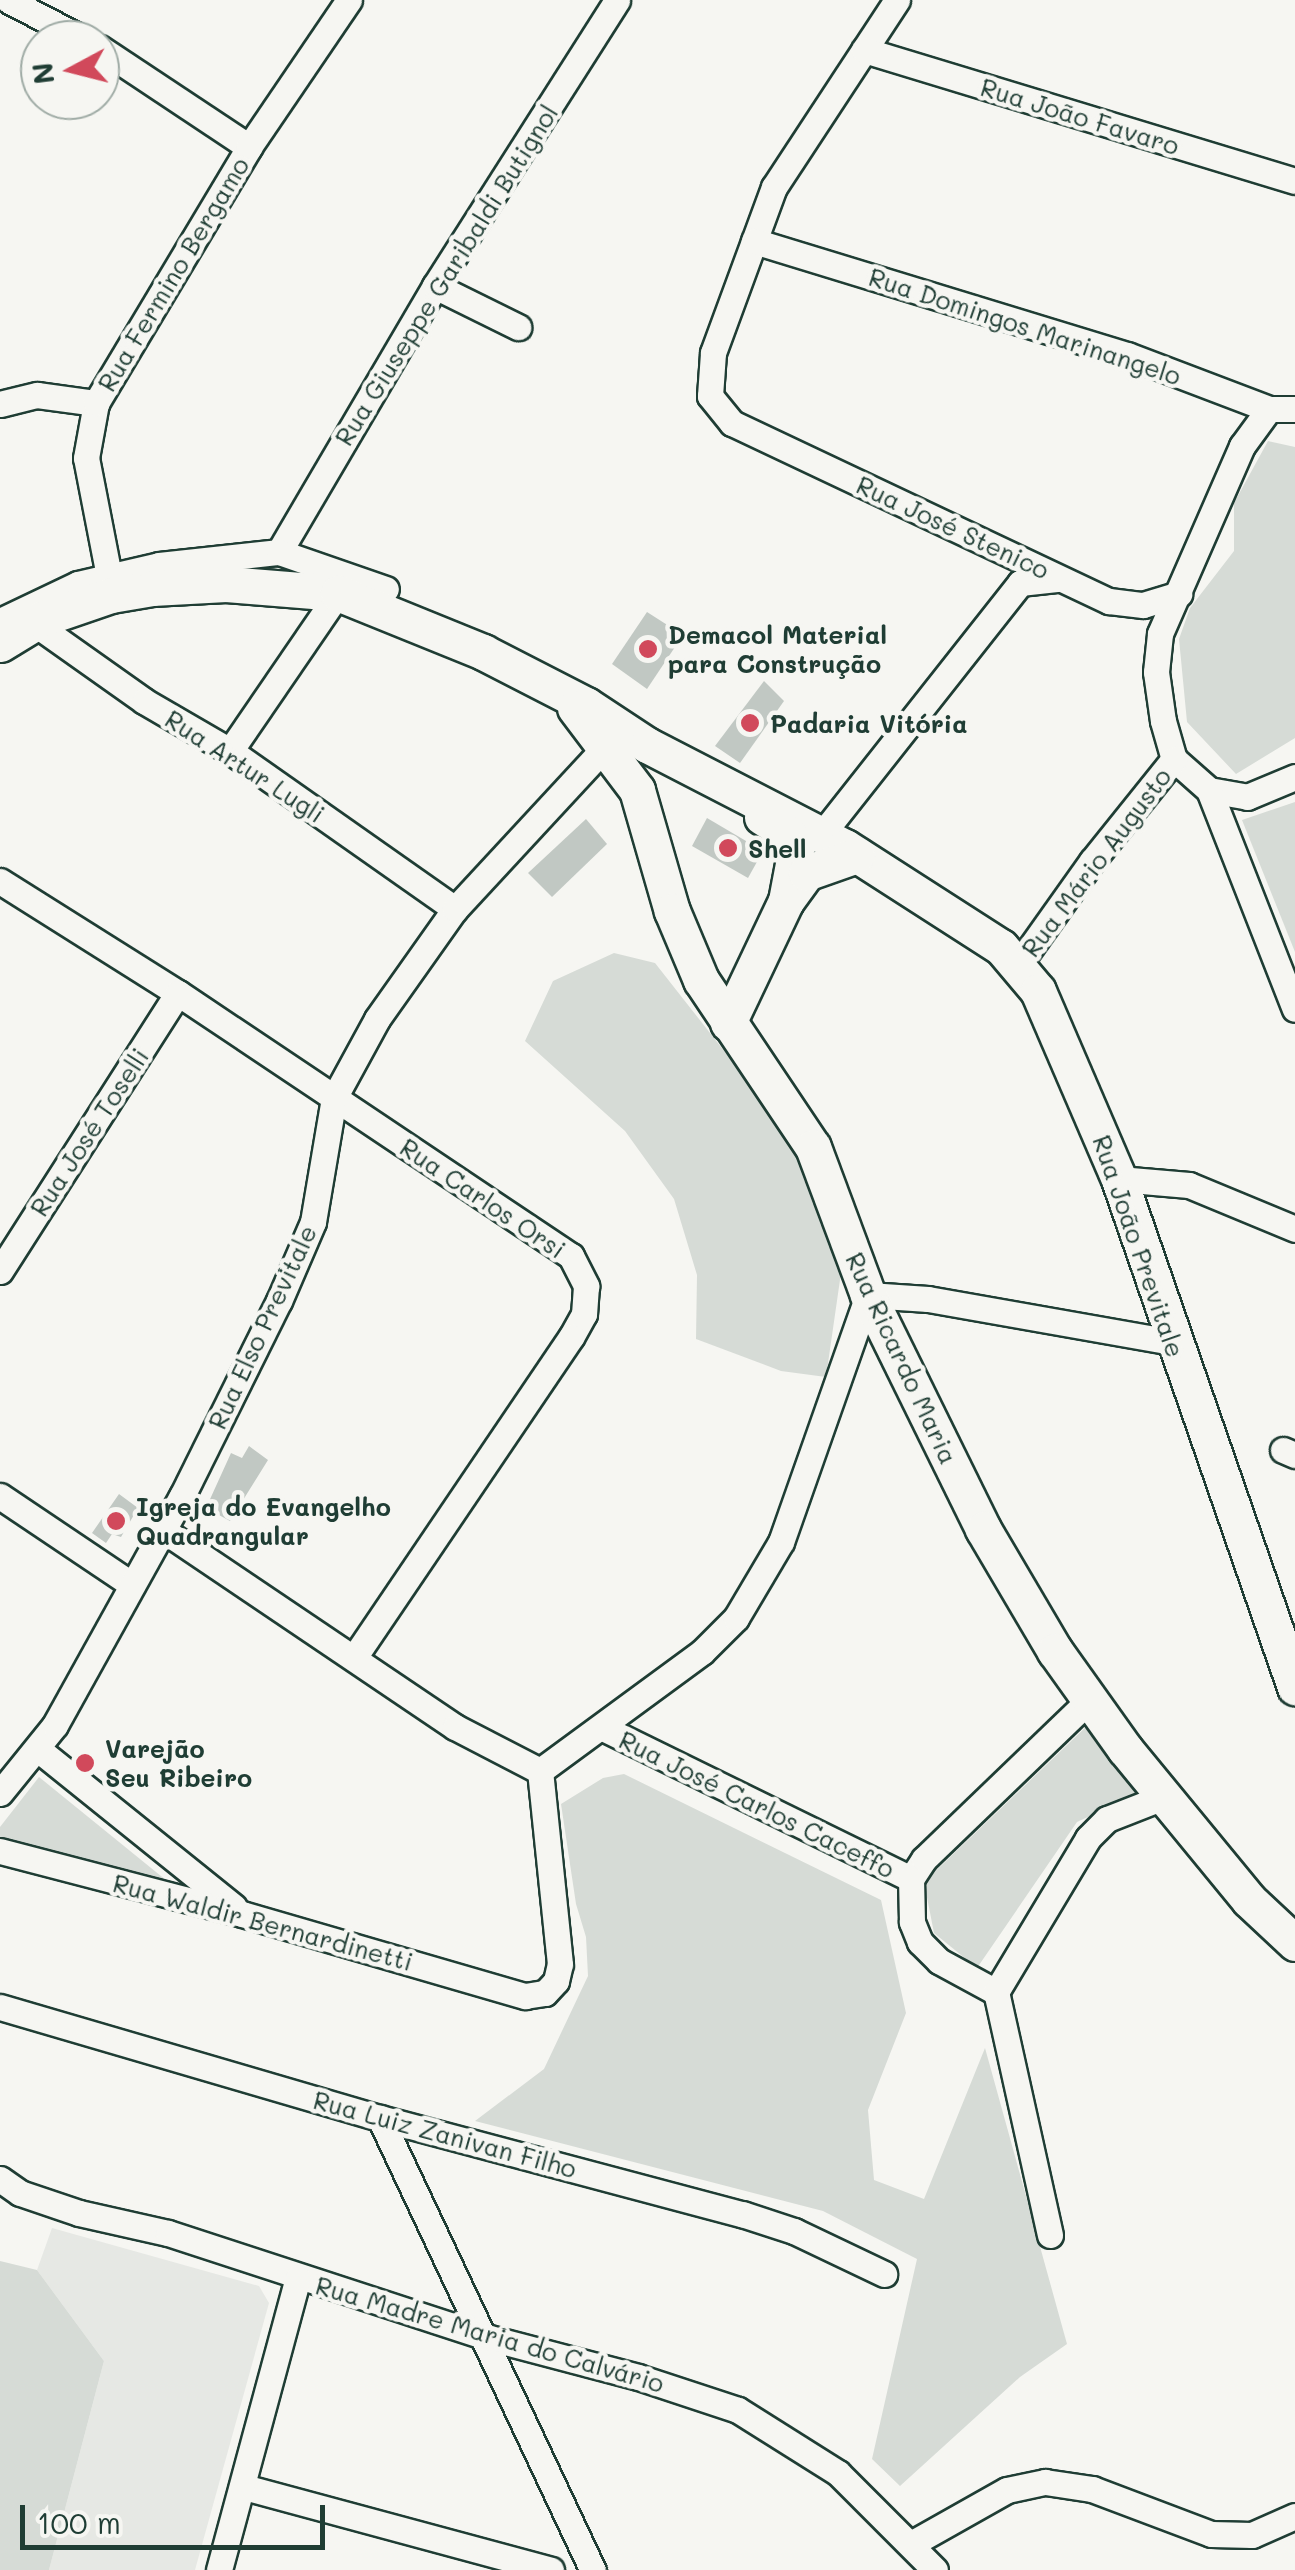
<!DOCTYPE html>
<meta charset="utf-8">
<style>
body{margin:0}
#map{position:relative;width:1295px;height:2570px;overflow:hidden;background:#f6f6f2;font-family:Mali,sans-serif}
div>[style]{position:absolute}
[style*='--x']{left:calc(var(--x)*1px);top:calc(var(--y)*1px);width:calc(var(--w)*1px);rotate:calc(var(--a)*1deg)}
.built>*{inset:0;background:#e6e8e4}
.green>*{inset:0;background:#d6dbd6}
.building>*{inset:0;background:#c1c8c3}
.roads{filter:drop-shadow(2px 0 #1f3d34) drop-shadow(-2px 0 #1f3d34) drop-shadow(0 2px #1f3d34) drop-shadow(0 -2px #1f3d34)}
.street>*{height:25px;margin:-12.5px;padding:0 12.5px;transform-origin:12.5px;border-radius:12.5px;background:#f6f6f2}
.secondary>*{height:35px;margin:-17.5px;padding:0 17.5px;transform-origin:17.5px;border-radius:17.5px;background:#f6f6f2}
.dots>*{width:28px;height:28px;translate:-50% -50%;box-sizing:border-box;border:5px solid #f6f6f2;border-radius:50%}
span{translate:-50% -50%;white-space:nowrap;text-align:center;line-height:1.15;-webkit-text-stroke:9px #f6f6f2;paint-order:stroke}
.street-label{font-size:25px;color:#1f3d34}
.poi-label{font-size:25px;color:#1f3d34;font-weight:700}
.left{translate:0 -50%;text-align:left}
.north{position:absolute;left:20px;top:20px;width:100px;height:100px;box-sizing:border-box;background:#f6f6f2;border:2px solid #a0aca6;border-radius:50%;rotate:263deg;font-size:28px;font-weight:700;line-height:40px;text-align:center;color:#1f3d34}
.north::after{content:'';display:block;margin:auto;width:35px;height:45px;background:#d1495b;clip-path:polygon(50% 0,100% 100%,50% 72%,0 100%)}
.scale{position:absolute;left:20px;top:2505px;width:305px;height:45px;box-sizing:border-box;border:5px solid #1f3d34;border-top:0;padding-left:12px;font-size:30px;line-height:35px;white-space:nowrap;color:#1f3d34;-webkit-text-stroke:8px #f6f6f2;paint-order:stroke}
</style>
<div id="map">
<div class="built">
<div style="clip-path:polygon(52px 2228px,259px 2286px,269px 2303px,195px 2570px,49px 2570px,104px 2361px,37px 2270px)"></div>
</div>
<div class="green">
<div style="clip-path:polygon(1268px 441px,1295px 447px,1295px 738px,1236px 774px,1187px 722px,1179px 639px,1190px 608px,1234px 551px,1234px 503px)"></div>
<div style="clip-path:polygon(1295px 802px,1295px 952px,1242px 820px)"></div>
<div style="clip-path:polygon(614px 953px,655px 963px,765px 1103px,801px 1164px,841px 1273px,826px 1377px,781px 1371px,696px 1339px,697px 1275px,674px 1199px,625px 1131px,525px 1041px,553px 981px)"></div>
<div style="clip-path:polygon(1090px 1723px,1152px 1787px,1077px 1822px,977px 1968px,934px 1933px,924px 1882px)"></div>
<div style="clip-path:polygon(624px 1774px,881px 1900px,906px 2013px,868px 2110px,874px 2180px,924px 2199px,985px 2048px,1067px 2344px,1020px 2377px,900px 2486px,872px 2459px,917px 2259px,823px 2211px,475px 2121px,544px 2069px,588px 1976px,586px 1937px,576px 1904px,561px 1804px,603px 1778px)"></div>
<div style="clip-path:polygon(39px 1777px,172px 1885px,0 1841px,0 1827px)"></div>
<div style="clip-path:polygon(0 2261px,37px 2270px,104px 2361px,49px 2570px,0 2570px)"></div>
</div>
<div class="building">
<div style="clip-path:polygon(647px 612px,683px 635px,647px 689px,612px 664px)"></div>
<div style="clip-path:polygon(764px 681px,784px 701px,740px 763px,715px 746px)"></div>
<div style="clip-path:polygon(707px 818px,763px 851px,748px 878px,692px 846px)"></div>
<div style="clip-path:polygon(586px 819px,607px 844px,552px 897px,528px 873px)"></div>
<div style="clip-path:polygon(249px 1446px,268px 1460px,230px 1521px,206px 1508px,231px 1453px,242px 1458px)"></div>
<div style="clip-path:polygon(119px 1494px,138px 1508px,121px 1537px,112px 1534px,106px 1543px,92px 1533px)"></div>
</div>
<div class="roads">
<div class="street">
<div style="--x:8;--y:0;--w:87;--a:27.5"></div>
<div style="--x:897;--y:0;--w:224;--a:123.3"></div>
<div style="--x:774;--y:187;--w:177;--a:110.2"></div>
<div style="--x:713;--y:353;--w:43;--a:94"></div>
<div style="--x:710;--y:396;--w:35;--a:51"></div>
<div style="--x:732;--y:423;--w:417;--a:25.3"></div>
<div style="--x:1109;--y:601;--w:34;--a:7"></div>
<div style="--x:1143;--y:605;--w:38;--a:-17"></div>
<div style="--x:100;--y:48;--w:179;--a:33.6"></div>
<div style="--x:864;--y:50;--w:450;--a:16.9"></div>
<div style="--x:754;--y:241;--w:390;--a:17"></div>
<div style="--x:1127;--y:355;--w:152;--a:20.8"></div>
<div style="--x:1269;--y:409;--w:26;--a:0"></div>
<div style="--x:435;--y:286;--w:93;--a:26.3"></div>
<div style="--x:0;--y:404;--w:38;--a:-14"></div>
<div style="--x:37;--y:395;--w:60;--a:7.7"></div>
<div style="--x:1269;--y:409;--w:46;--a:126.1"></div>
<div style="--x:1242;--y:446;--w:205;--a:113.6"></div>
<div style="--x:1160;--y:634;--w:38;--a:96"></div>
<div style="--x:1156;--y:672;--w:49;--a:81.9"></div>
<div style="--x:1163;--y:721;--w:40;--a:74"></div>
<div style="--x:1174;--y:759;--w:47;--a:41.5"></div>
<div style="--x:1209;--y:790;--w:39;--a:10"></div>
<div style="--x:1247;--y:797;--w:52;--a:-22.6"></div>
<div style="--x:279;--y:552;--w:308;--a:-59.6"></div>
<div style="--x:435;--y:286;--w:339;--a:-57.5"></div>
<div style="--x:109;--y:576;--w:120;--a:-101"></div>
<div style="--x:86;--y:458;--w:56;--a:-79.7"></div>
<div style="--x:96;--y:403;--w:298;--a:-59.1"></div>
<div style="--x:249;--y:147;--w:178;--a:-55.8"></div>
<div style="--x:0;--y:621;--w:86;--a:-25.4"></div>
<div style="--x:78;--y:584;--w:83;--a:-13.2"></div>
<div style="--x:159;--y:565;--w:121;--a:-6.2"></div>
<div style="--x:279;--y:552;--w:113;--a:19.1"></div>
<div style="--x:34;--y:623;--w:135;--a:35.3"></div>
<div style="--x:144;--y:701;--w:99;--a:30.2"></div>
<div style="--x:230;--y:751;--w:275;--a:35.1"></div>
<div style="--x:230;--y:751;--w:191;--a:-55.6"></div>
<div style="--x:1209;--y:790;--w:235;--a:68.6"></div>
<div style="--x:808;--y:840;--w:15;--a:-23"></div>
<div style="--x:822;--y:834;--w:320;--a:-51.7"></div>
<div style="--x:1020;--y:583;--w:39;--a:-6"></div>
<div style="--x:0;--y:881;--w:210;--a:32.2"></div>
<div style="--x:178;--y:993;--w:473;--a:33.8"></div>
<div style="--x:571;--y:1256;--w:34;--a:63"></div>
<div style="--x:586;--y:1286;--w:28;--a:94"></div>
<div style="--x:584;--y:1314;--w:26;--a:119"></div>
<div style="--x:571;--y:1337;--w:385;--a:124.1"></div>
<div style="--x:1018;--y:965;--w:128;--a:-54.6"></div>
<div style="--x:1092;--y:861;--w:131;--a:-51.2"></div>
<div style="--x:1119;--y:1179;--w:70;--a:4.9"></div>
<div style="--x:1189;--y:1185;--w:115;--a:22.5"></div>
<div style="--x:0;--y:1271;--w:330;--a:-57.4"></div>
<div style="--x:1283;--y:1450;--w:13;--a:23"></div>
<div style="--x:0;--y:1496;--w:158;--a:33.9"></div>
<div style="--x:163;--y:1530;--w:352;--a:34"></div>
<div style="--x:455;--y:1727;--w:96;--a:27.4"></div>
<div style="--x:603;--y:1728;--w:343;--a:26.1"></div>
<div style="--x:39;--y:1750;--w:250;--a:38.8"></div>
<div style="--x:0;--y:1793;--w:87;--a:-51"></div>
<div style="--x:55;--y:1725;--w:262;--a:-61"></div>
<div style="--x:182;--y:1496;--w:218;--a:-63.6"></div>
<div style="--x:279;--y:1301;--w:86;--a:-66.7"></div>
<div style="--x:313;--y:1222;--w:126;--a:-80.4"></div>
<div style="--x:334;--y:1098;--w:90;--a:-61.4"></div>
<div style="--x:377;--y:1019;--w:135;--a:-54.7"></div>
<div style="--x:455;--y:909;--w:236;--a:-47.2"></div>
<div style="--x:0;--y:1851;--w:250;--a:14.6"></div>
<div style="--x:242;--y:1914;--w:295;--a:16.2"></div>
<div style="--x:525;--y:1996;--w:20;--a:-9"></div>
<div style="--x:545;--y:1993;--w:16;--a:-47"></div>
<div style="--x:556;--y:1981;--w:17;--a:-77"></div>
<div style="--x:560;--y:1964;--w:194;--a:-95.9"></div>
<div style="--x:540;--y:1771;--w:201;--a:-36.3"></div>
<div style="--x:702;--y:1652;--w:48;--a:-45"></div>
<div style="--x:736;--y:1618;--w:88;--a:-59.4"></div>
<div style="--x:781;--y:1542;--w:262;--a:-70.6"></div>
<div style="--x:868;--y:1295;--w:60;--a:3.8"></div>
<div style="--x:928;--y:1299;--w:249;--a:10"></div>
<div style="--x:996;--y:1992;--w:65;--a:-151.5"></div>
<div style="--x:939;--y:1961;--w:27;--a:-135"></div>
<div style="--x:920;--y:1942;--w:22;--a:-112"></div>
<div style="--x:912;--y:1922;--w:43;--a:-91.3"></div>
<div style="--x:911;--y:1879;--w:24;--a:-57"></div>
<div style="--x:924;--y:1859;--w:229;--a:-43.9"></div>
<div style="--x:0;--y:2007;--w:396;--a:16.3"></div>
<div style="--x:380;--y:2118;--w:375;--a:14.9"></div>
<div style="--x:742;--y:2214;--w:55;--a:18.1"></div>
<div style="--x:794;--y:2231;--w:100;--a:25.5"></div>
<div style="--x:380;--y:2118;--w:500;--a:64.8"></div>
<div style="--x:0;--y:2179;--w:24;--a:35"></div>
<div style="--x:20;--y:2193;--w:62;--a:18.7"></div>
<div style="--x:79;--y:2213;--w:91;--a:12.7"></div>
<div style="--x:168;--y:2233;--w:335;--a:18.1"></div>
<div style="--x:486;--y:2337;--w:157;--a:14.7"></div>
<div style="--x:638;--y:2377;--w:105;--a:18.3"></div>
<div style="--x:738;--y:2410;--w:118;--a:32.2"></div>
<div style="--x:838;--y:2473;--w:137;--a:45"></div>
<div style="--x:1050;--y:2235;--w:249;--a:-102.5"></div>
<div style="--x:996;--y:1992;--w:179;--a:-59.1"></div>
<div style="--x:1088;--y:1838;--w:27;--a:-45"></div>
<div style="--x:1107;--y:1819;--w:60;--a:-21.4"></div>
<div style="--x:244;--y:2487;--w:318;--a:15.1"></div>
<div style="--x:911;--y:2544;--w:110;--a:-29.4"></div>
<div style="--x:1007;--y:2490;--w:39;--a:-12"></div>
<div style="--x:1045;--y:2482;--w:48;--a:8.5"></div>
<div style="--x:1092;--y:2489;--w:127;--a:20.7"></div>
<div style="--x:1211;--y:2534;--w:41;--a:1.4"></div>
<div style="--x:1252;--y:2535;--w:47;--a:-23.8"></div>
<div style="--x:219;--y:2570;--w:303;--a:-74.9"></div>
</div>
<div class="secondary">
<div style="--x:0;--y:644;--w:48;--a:-31.4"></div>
<div style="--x:41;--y:619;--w:74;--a:-18.9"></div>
<div style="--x:111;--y:595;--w:42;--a:-9.7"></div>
<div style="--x:152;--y:588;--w:74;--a:-3.1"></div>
<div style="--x:226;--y:584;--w:112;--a:4.6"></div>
<div style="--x:338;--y:593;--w:157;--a:22.1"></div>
<div style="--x:483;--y:652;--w:116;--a:27.2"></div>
<div style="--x:586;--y:705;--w:73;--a:33.3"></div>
<div style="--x:647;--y:745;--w:223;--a:27.3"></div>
<div style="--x:845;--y:847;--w:185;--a:32.7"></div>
<div style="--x:1001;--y:947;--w:57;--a:49.9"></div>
<div style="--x:1038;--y:991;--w:205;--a:66.7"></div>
<div style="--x:1119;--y:1179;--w:538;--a:70.89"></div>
<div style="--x:575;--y:708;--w:103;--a:52.9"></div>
<div style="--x:637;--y:790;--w:126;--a:73.9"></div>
<div style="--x:672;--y:911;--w:75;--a:67.2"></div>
<div style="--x:701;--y:980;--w:201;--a:56.2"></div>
<div style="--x:813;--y:1147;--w:158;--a:69.6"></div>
<div style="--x:868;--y:1295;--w:261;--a:63.8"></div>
<div style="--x:983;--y:1529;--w:142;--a:59.5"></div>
<div style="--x:1055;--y:1651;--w:120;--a:54.5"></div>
<div style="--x:1125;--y:1749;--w:195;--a:50.6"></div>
<div style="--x:1249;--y:1900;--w:63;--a:43.1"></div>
<div style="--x:762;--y:817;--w:32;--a:32"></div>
<div style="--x:789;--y:834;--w:16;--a:63"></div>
<div style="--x:796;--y:848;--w:54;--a:100.7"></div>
<div style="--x:728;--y:1023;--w:135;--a:-64.6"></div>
<div style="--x:786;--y:901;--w:34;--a:-54"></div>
<div style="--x:806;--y:873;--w:54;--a:-19.4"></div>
</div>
</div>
<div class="dots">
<div style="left:648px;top:649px;background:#d1495b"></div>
<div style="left:750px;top:723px;background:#d1495b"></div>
<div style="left:728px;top:848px;background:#d1495b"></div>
<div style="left:116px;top:1521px;background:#d1495b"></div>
<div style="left:85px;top:1763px;background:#d1495b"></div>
</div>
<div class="street-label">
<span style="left:1080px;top:116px;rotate:17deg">Rua João Favaro</span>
<span style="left:173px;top:274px;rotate:-59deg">Rua Fermino Bergamo</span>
<span style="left:446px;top:275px;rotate:-58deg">Rua Giuseppe Garibaldi Butignol</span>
<span style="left:1025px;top:326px;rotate:18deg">Rua Domingos Marinangelo</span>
<span style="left:953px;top:527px;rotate:25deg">Rua José Stenico</span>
<span style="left:245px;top:766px;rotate:33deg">Rua Artur Lugli</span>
<span style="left:1096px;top:862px;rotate:-53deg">Rua Mário Augusto</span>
<span style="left:89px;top:1132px;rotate:-57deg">Rua José Toselli</span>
<span style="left:483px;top:1198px;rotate:34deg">Rua Carlos Orsi</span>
<span style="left:1139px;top:1246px;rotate:71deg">Rua João Previtale</span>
<span style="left:262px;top:1327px;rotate:-65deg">Rua Elso Previtale</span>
<span style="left:902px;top:1358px;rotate:65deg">Rua Ricardo Maria</span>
<span style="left:757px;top:1804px;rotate:26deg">Rua José Carlos Caceffo</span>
<span style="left:263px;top:1922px;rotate:15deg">Rua Waldir Bernardinetti</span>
<span style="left:445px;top:2134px;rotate:15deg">Rua Luiz Zanivan Filho</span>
<span style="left:490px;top:2334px;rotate:16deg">Rua Madre Maria do Calvário</span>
</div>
<div class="poi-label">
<span class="left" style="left:668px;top:649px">Demacol Material<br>para Construção</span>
<span class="left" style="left:770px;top:723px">Padaria Vitória</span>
<span class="left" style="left:748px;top:848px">Shell</span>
<span class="left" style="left:136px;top:1521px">Igreja do Evangelho<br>Quadrangular</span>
<span class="left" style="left:105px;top:1763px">Varejão<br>Seu Ribeiro</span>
</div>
<div class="north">N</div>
<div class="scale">100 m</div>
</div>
